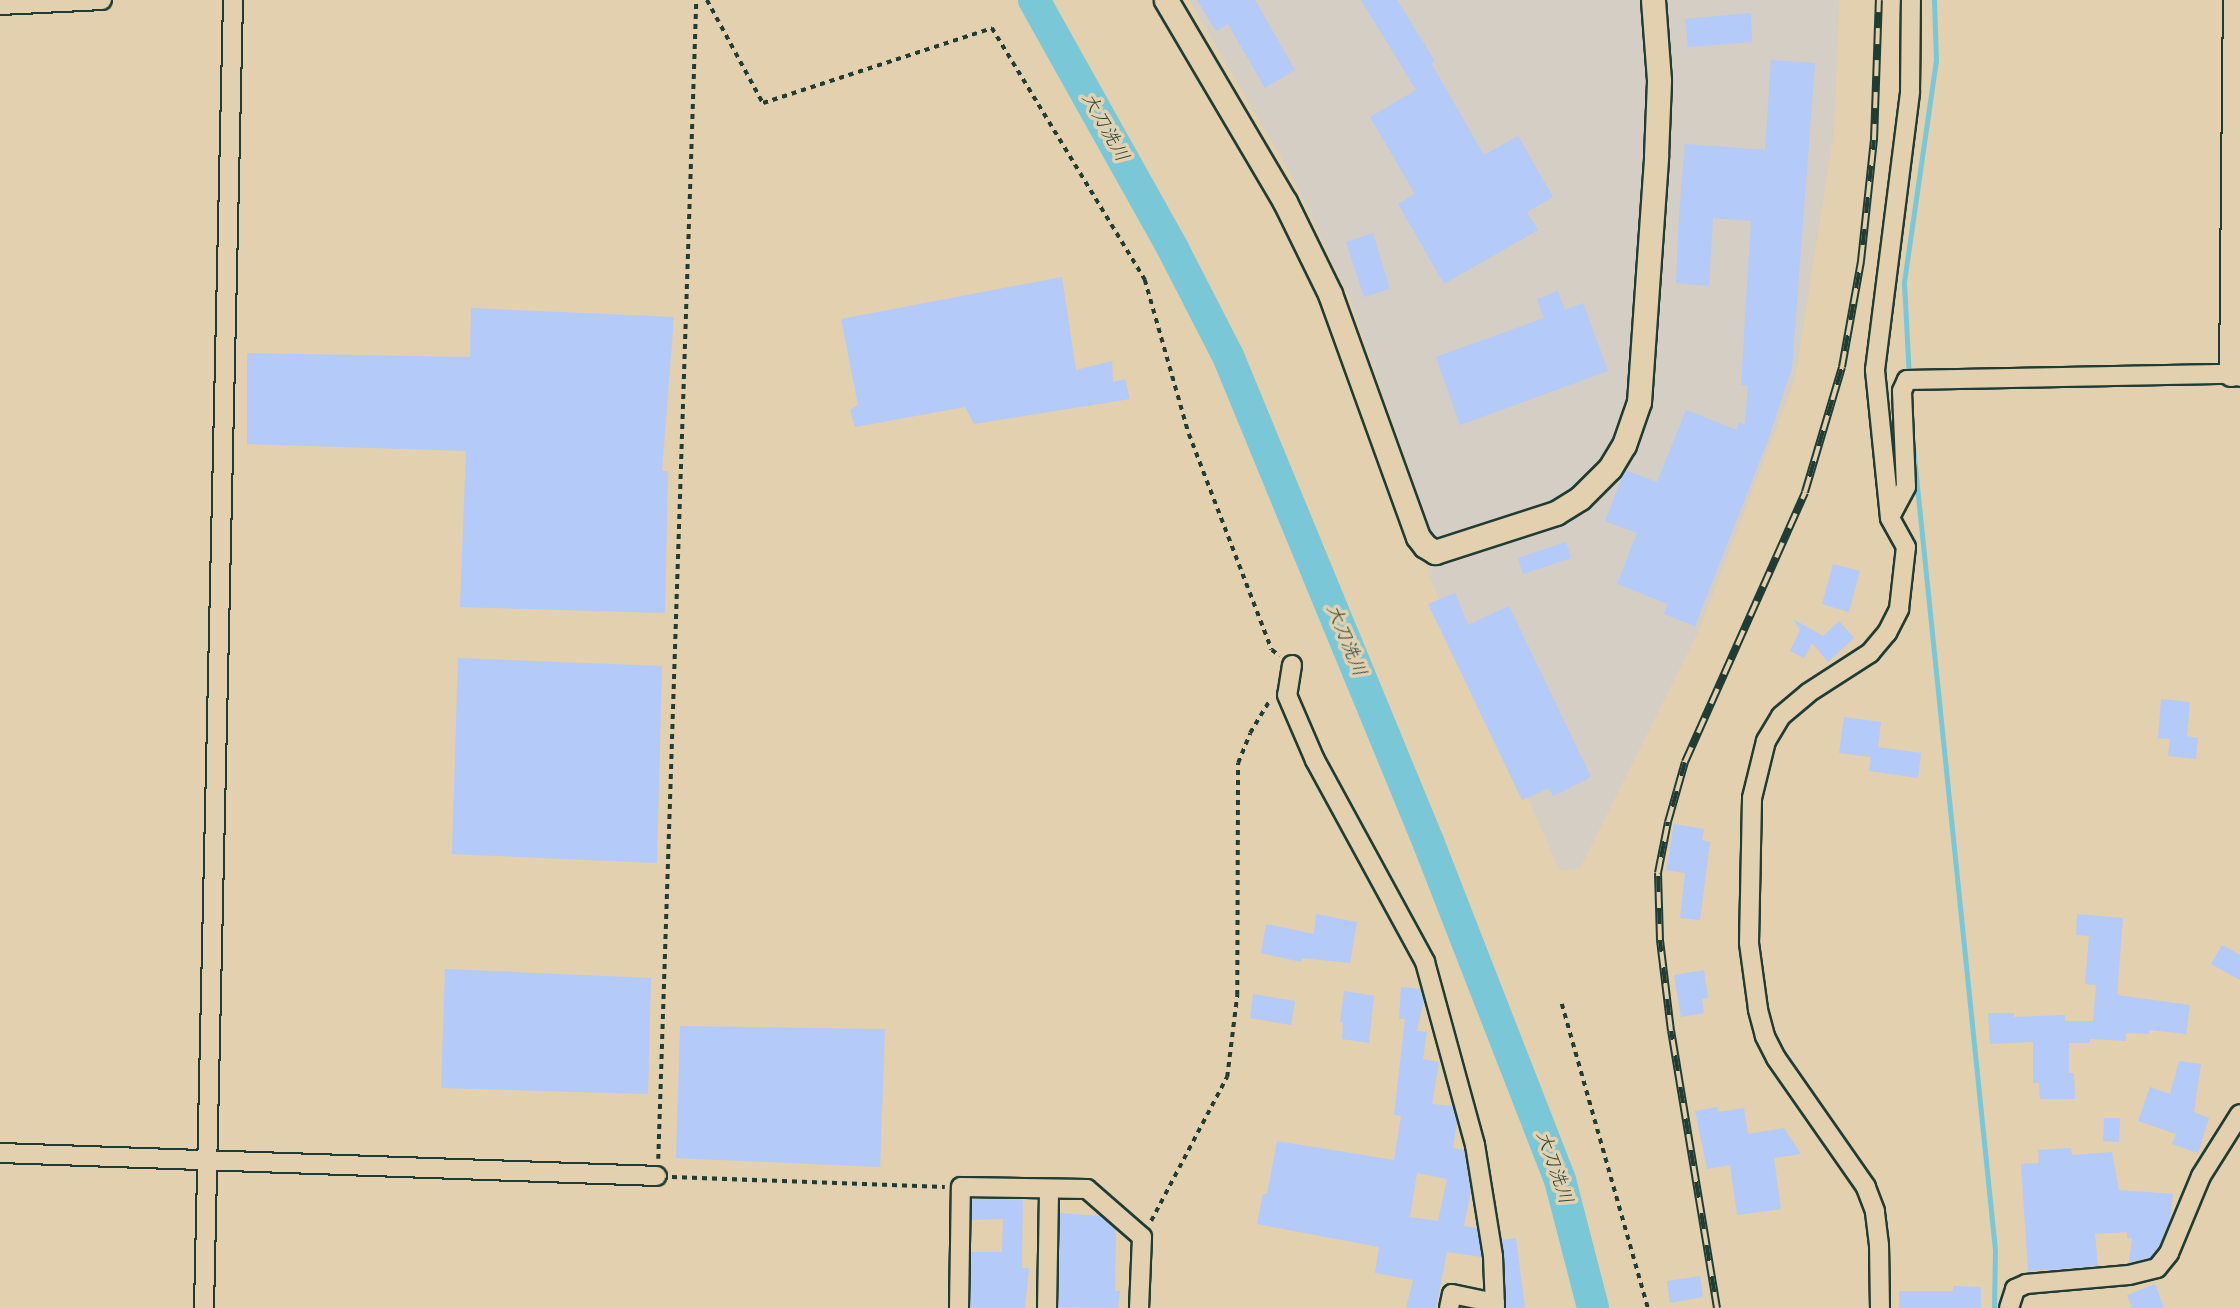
<!DOCTYPE html>
<meta charset="utf-8">
<style>
body{margin:0}
#map{position:relative;width:2240px;height:1308px;overflow:hidden;background:#e2d0ae;font-family:Kalam,"Klee One",sans-serif}
div>[style]{position:absolute}
[style*='--x']{left:calc(var(--x)*1px);top:calc(var(--y)*1px);width:calc(var(--w)*1px);rotate:calc(var(--a)*1deg)}
.built>*{inset:0;background:#d4cec4}
.stream>*{height:5px;margin:-2.5px;padding:0 2.5px;transform-origin:2.5px;border-radius:2.5px;background:#7ac8d7}
.river>*{height:32px;margin:-16px;padding:0 16px;transform-origin:16px;border-radius:16px;background:#7ac8d7}
.building>*{inset:0;background:#b4caf9}
.path>*{height:3.5px;margin-top:-1.75px;transform-origin:0;background:repeating-linear-gradient(90deg,#1f3d34 0 5px,transparent 0 10px)}
.roads{filter:drop-shadow(2px 0 #1f3d34) drop-shadow(-2px 0 #1f3d34) drop-shadow(0 2px #1f3d34) drop-shadow(0 -2px #1f3d34)}
.minor>*{height:18px;margin:-9px;padding:0 9px;transform-origin:9px;border-radius:9px;background:#e2d0ae}
.tertiary>*{height:23px;margin:-11.5px;padding:0 11.5px;transform-origin:11.5px;border-radius:11.5px;background:#e2d0ae}
.rail>*{height:8px;margin-top:-4px;transform-origin:0;background:repeating-linear-gradient(90deg,#e2d0ae 0 16px,#1f3d34 0 32px);box-sizing:border-box;border-block:2px solid #1f3d34}
span{translate:-50% -50%;white-space:nowrap;text-align:center;line-height:1.15;-webkit-text-stroke:7px #e2d0ae;paint-order:stroke}
.water-label{font-size:19px;color:#24443c;font-style:italic}
</style>
<div id="map">
<div class="built">
<div style="clip-path:polygon(1189px 0,1839px 0,1834px 130px,1795px 379px,1699px 630px,1580px 868px,1560px 871px,1430px 578px,1420px 501px,1350px 300px,1294px 180px)"></div>
</div>
<div class="stream">
<div style="--x:1909;--y:378;--w:96;--a:-93"></div>
<div style="--x:1904;--y:282;--w:223;--a:-81.8"></div>
<div style="--x:1936;--y:61;--w:61;--a:-91.9"></div>
<div style="--x:1912;--y:437;--w:817;--a:84.17"></div>
<div style="--x:1995;--y:1250;--w:58;--a:91"></div>
</div>
<div class="river">
<div style="--x:1034;--y:0;--w:287;--a:60.8"></div>
<div style="--x:1174;--y:251;--w:118;--a:62.8"></div>
<div style="--x:1228;--y:356;--w:528;--a:67.61"></div>
<div style="--x:1429;--y:844;--w:361;--a:68.7"></div>
<div style="--x:1560;--y:1180;--w:132;--a:75.5"></div>
</div>
<div class="building">
<div style="clip-path:polygon(1197px 0,1255px 0,1295px 70px,1265px 88px,1228px 24px,1216px 31px)"></div>
<div style="clip-path:polygon(1361px 0,1397px 0,1435px 61px,1431px 63px,1484px 155px,1518px 136px,1553px 197px,1527px 212px,1538px 230px,1444px 284px,1398px 204px,1415px 194px,1370px 117px,1416px 90px)"></div>
<div style="clip-path:polygon(1751px 13px,1752px 42px,1688px 47px,1685px 19px)"></div>
<div style="clip-path:polygon(1771px 60px,1815px 63px,1792px 368px,1768px 440px,1695px 626px,1664px 614px,1668px 604px,1617px 584px,1637px 533px,1605px 521px,1625px 470px,1657px 482px,1686px 410px,1737px 430px,1739px 422px,1745px 425px,1748px 386px,1741px 385px,1751px 221px,1713px 218px,1709px 286px,1676px 283px,1679px 215px,1685px 144px,1765px 150px)"></div>
<div style="clip-path:polygon(1373px 233px,1390px 289px,1364px 297px,1346px 242px)"></div>
<div style="clip-path:polygon(1062px 277px,1076px 370px,1112px 361px,1113px 382px,1125px 379px,1130px 399px,974px 424px,965px 407px,855px 427px,850px 410px,858px 405px,841px 319px)"></div>
<div style="clip-path:polygon(1558px 291px,1565px 310px,1583px 303px,1608px 371px,1460px 425px,1436px 357px,1544px 318px,1537px 299px)"></div>
<div style="clip-path:polygon(471px 308px,674px 317px,662px 471px,668px 471px,665px 613px,460px 607px,466px 451px,247px 444px,247px 353px,470px 357px)"></div>
<div style="clip-path:polygon(1566px 542px,1571px 558px,1523px 574px,1518px 558px)"></div>
<div style="clip-path:polygon(1833px 564px,1860px 571px,1849px 612px,1822px 604px)"></div>
<div style="clip-path:polygon(1455px 593px,1468px 625px,1509px 606px,1591px 777px,1553px 796px,1549px 788px,1522px 800px,1428px 604px)"></div>
<div style="clip-path:polygon(1793px 619px,1823px 636px,1839px 621px,1854px 638px,1828px 662px,1812px 643px,1804px 658px,1790px 651px,1800px 630px)"></div>
<div style="clip-path:polygon(458px 658px,662px 666px,657px 863px,452px 854px)"></div>
<div style="clip-path:polygon(2161px 699px,2190px 702px,2187px 736px,2198px 738px,2196px 759px,2168px 756px,2170px 739px,2158px 738px)"></div>
<div style="clip-path:polygon(1844px 717px,1881px 722px,1878px 747px,1921px 753px,1918px 778px,1869px 771px,1871px 757px,1839px 753px)"></div>
<div style="clip-path:polygon(1674px 824px,1704px 829px,1702px 840px,1710px 842px,1700px 920px,1680px 918px,1685px 873px,1666px 870px)"></div>
<div style="clip-path:polygon(1316px 914px,1357px 922px,1350px 963px,1302px 958px,1301px 962px,1261px 953px,1266px 924px,1314px 934px)"></div>
<div style="clip-path:polygon(2077px 914px,2123px 918px,2117px 995px,2190px 1005px,2186px 1034px,2149px 1030px,2149px 1034px,2126px 1033px,2126px 1041px,2090px 1039px,2090px 1043px,2069px 1043px,2069px 1073px,2074px 1073px,2075px 1099px,2040px 1099px,2039px 1083px,2033px 1083px,2033px 1042px,1990px 1044px,1988px 1013px,2014px 1013px,2014px 1017px,2065px 1015px,2065px 1021px,2093px 1021px,2096px 985px,2085px 984px,2089px 936px,2076px 935px)"></div>
<div style="clip-path:polygon(2222px 945px,2240px 955px,2240px 980px,2211px 964px)"></div>
<div style="clip-path:polygon(445px 969px,651px 978px,648px 1094px,441px 1088px)"></div>
<div style="clip-path:polygon(1704px 970px,1708px 998px,1702px 999px,1704px 1013px,1681px 1017px,1674px 975px)"></div>
<div style="clip-path:polygon(evenodd,1401px 987px,1420px 989px,1424px 1000px,1417px 1031px,1427px 1032px,1423px 1059px,1439px 1062px,1432px 1104px,1453px 1106px,1457px 1122px,1453px 1148px,1464px 1150px,1471px 1191px,1464px 1226px,1477px 1228px,1482px 1257px,1447px 1252px,1436px 1308px,1406px 1308px,1413px 1280px,1375px 1273px,1379px 1247px,1257px 1224px,1263px 1194px,1267px 1194px,1277px 1141px,1394px 1160px,1401px 1116px,1394px 1115px,1405px 1019px,1399px 1019px,1401px 987px,1417px 1173px,1447px 1179px,1438px 1221px,1410px 1217px,1417px 1173px)"></div>
<div style="clip-path:polygon(1344px 991px,1374px 996px,1369px 1043px,1342px 1039px,1343px 1022px,1340px 1022px)"></div>
<div style="clip-path:polygon(1253px 994px,1295px 1001px,1291px 1025px,1250px 1018px)"></div>
<div style="clip-path:polygon(680px 1026px,885px 1029px,880px 1167px,676px 1158px)"></div>
<div style="clip-path:polygon(2179px 1061px,2201px 1064px,2194px 1112px,2209px 1118px,2198px 1153px,2172px 1144px,2176px 1134px,2138px 1121px,2150px 1087px,2170px 1094px)"></div>
<div style="clip-path:polygon(1717px 1107px,1718px 1112px,1744px 1108px,1748px 1134px,1784px 1128px,1801px 1154px,1774px 1158px,1781px 1209px,1737px 1215px,1730px 1165px,1707px 1169px,1695px 1111px)"></div>
<div style="clip-path:polygon(2104px 1118px,2120px 1118px,2119px 1142px,2103px 1141px)"></div>
<div style="clip-path:polygon(2071px 1148px,2072px 1155px,2112px 1152px,2119px 1190px,2173px 1194px,2170px 1220px,2159px 1247px,2151px 1258px,2129px 1263px,2132px 1238px,2127px 1238px,2127px 1232px,2095px 1234px,2098px 1266px,2028px 1271px,2021px 1164px,2039px 1163px,2038px 1150px)"></div>
<div style="clip-path:polygon(972px 1199px,1023px 1199px,1022px 1268px,1029px 1268px,1025px 1308px,970px 1308px,971px 1252px,1002px 1252px,1003px 1219px,972px 1220px)"></div>
<div style="clip-path:polygon(1060px 1213px,1100px 1216px,1116px 1229px,1115px 1291px,1120px 1291px,1118px 1308px,1058px 1307px)"></div>
<div style="clip-path:polygon(1516px 1238px,1525px 1308px,1506px 1308px,1502px 1240px)"></div>
<div style="clip-path:polygon(1700px 1276px,1703px 1297px,1670px 1303px,1667px 1281px)"></div>
<div style="clip-path:polygon(2155px 1284px,2164px 1308px,2132px 1308px,2127px 1295px)"></div>
<div style="clip-path:polygon(1953px 1286px,1981px 1287px,1981px 1308px,1899px 1308px,1899px 1291px,1953px 1291px)"></div>
</div>
<div class="path">
<div style="--x:707;--y:0;--w:117;--a:61.5"></div>
<div style="--x:763;--y:103;--w:241;--a:-18.1"></div>
<div style="--x:992;--y:28;--w:295;--a:58.7"></div>
<div style="--x:1145;--y:280;--w:160;--a:74.1"></div>
<div style="--x:1189;--y:434;--w:231;--a:69"></div>
<div style="--x:1272;--y:650;--w:10;--a:37"></div>
<div style="--x:1562;--y:1004;--w:316;--a:74.2"></div>
<div style="--x:658;--y:1159;--w:1160;--a:-88.12"></div>
<div style="--x:672;--y:1177;--w:273;--a:2.1"></div>
<div style="--x:1151;--y:1221;--w:163;--a:-62.2"></div>
<div style="--x:1227;--y:1077;--w:83;--a:-83"></div>
<div style="--x:1237;--y:995;--w:232;--a:-89.8"></div>
<div style="--x:1238;--y:763;--w:32;--a:-68"></div>
<div style="--x:1250;--y:733;--w:39;--a:-59"></div>
</div>
<div class="roads">
<div class="minor">
<div style="--x:0;--y:5;--w:102;--a:-2.8"></div>
<div style="--x:1890;--y:517;--w:34;--a:-62"></div>
<div style="--x:1906;--y:487;--w:96;--a:-92.4"></div>
<div style="--x:1902;--y:391;--w:12;--a:-66"></div>
<div style="--x:1907;--y:380;--w:324;--a:-1.1"></div>
<div style="--x:2231;--y:374;--w:9;--a:18"></div>
<div style="--x:1292;--y:665;--w:30;--a:99"></div>
<div style="--x:1287;--y:695;--w:71;--a:66.7"></div>
<div style="--x:1315;--y:760;--w:230;--a:61.4"></div>
<div style="--x:1425;--y:962;--w:190;--a:74.7"></div>
<div style="--x:1475;--y:1145;--w:112;--a:80.8"></div>
<div style="--x:1493;--y:1256;--w:52;--a:87.8"></div>
<div style="--x:0;--y:1153;--w:657;--a:2"></div>
<div style="--x:204;--y:1308;--w:1308;--a:-88.73"></div>
<div style="--x:959;--y:1308;--w:121;--a:-89.1"></div>
<div style="--x:961;--y:1187;--w:126;--a:0.9"></div>
<div style="--x:1087;--y:1189;--w:73;--a:41.1"></div>
<div style="--x:1142;--y:1237;--w:71;--a:92.4"></div>
<div style="--x:1047;--y:1308;--w:119;--a:-89"></div>
<div style="--x:1449;--y:1308;--w:14;--a:-78"></div>
<div style="--x:1452;--y:1294;--w:44;--a:11.8"></div>
<div style="--x:1880;--y:1308;--w:63;--a:-90.9"></div>
<div style="--x:1879;--y:1245;--w:34;--a:-97"></div>
<div style="--x:1875;--y:1211;--w:26;--a:-111"></div>
<div style="--x:1866;--y:1187;--w:157;--a:-124.9"></div>
<div style="--x:1776;--y:1058;--w:25;--a:-117"></div>
<div style="--x:1765;--y:1036;--w:28;--a:-105"></div>
<div style="--x:1758;--y:1009;--w:67;--a:-97.8"></div>
<div style="--x:1749;--y:943;--w:145;--a:-88.8"></div>
<div style="--x:1752;--y:798;--w:59;--a:-76.2"></div>
<div style="--x:1766;--y:741;--w:29;--a:-59"></div>
<div style="--x:1781;--y:716;--w:35;--a:-40"></div>
<div style="--x:1808;--y:693;--w:74;--a:-32.8"></div>
<div style="--x:1870;--y:653;--w:26;--a:-50"></div>
<div style="--x:1887;--y:633;--w:27;--a:-63"></div>
<div style="--x:1899;--y:609;--w:62;--a:-83.6"></div>
<div style="--x:1906;--y:547;--w:33;--a:-119"></div>
<div style="--x:1890;--y:518;--w:149;--a:-95.8"></div>
<div style="--x:1875;--y:370;--w:281;--a:-82.8"></div>
<div style="--x:1910;--y:91;--w:91;--a:-89.4"></div>
<div style="--x:2009;--y:1308;--w:20;--a:-72"></div>
<div style="--x:2015;--y:1289;--w:12;--a:-24"></div>
<div style="--x:2026;--y:1284;--w:103;--a:-5"></div>
<div style="--x:2129;--y:1275;--w:29;--a:-14"></div>
<div style="--x:2157;--y:1268;--w:19;--a:-51"></div>
<div style="--x:2169;--y:1253;--w:83;--a:-67.4"></div>
<div style="--x:2201;--y:1176;--w:73;--a:-57.8"></div>
</div>
<div class="tertiary">
<div style="--x:1166;--y:0;--w:234;--a:59.5"></div>
<div style="--x:1285;--y:202;--w:102;--a:63.9"></div>
<div style="--x:1330;--y:294;--w:258;--a:70.1"></div>
<div style="--x:1418;--y:537;--w:11;--a:52"></div>
<div style="--x:1425;--y:546;--w:12;--a:31"></div>
<div style="--x:1435;--y:552;--w:127;--a:-17.9"></div>
<div style="--x:1556;--y:513;--w:28;--a:-32"></div>
<div style="--x:1580;--y:498;--w:42;--a:-45"></div>
<div style="--x:1610;--y:468;--w:27;--a:-59"></div>
<div style="--x:1624;--y:445;--w:46;--a:-70.8"></div>
<div style="--x:1639;--y:402;--w:247;--a:-86"></div>
<div style="--x:1656;--y:156;--w:76;--a:-87.7"></div>
<div style="--x:1659;--y:80;--w:80;--a:-94.3"></div>
<div style="--x:2231;--y:374;--w:374;--a:-89.4"></div>
</div>
</div>
<div class="rail">
<div style="--x:1717;--y:1308;--w:281;--a:-99.4"></div>
<div style="--x:1671;--y:1031;--w:92;--a:-96.9"></div>
<div style="--x:1660;--y:940;--w:67;--a:-91.7"></div>
<div style="--x:1658;--y:873;--w:52;--a:-78.9"></div>
<div style="--x:1668;--y:822;--w:62;--a:-74.2"></div>
<div style="--x:1685;--y:762;--w:295;--a:-66"></div>
<div style="--x:1805;--y:492;--w:130;--a:-73.5"></div>
<div style="--x:1842;--y:367;--w:108;--a:-79.8"></div>
<div style="--x:1861;--y:261;--w:122;--a:-83.9"></div>
<div style="--x:1874;--y:140;--w:140;--a:-88"></div>
</div>
<div class="water-label">
<span style="left:1104px;top:128px;rotate:61deg">大刀洗川</span>
<span style="left:1345px;top:641px;rotate:68deg">大刀洗川</span>
<span style="left:1553px;top:1168px;rotate:71deg">大刀洗川</span>
</div>
</div>
